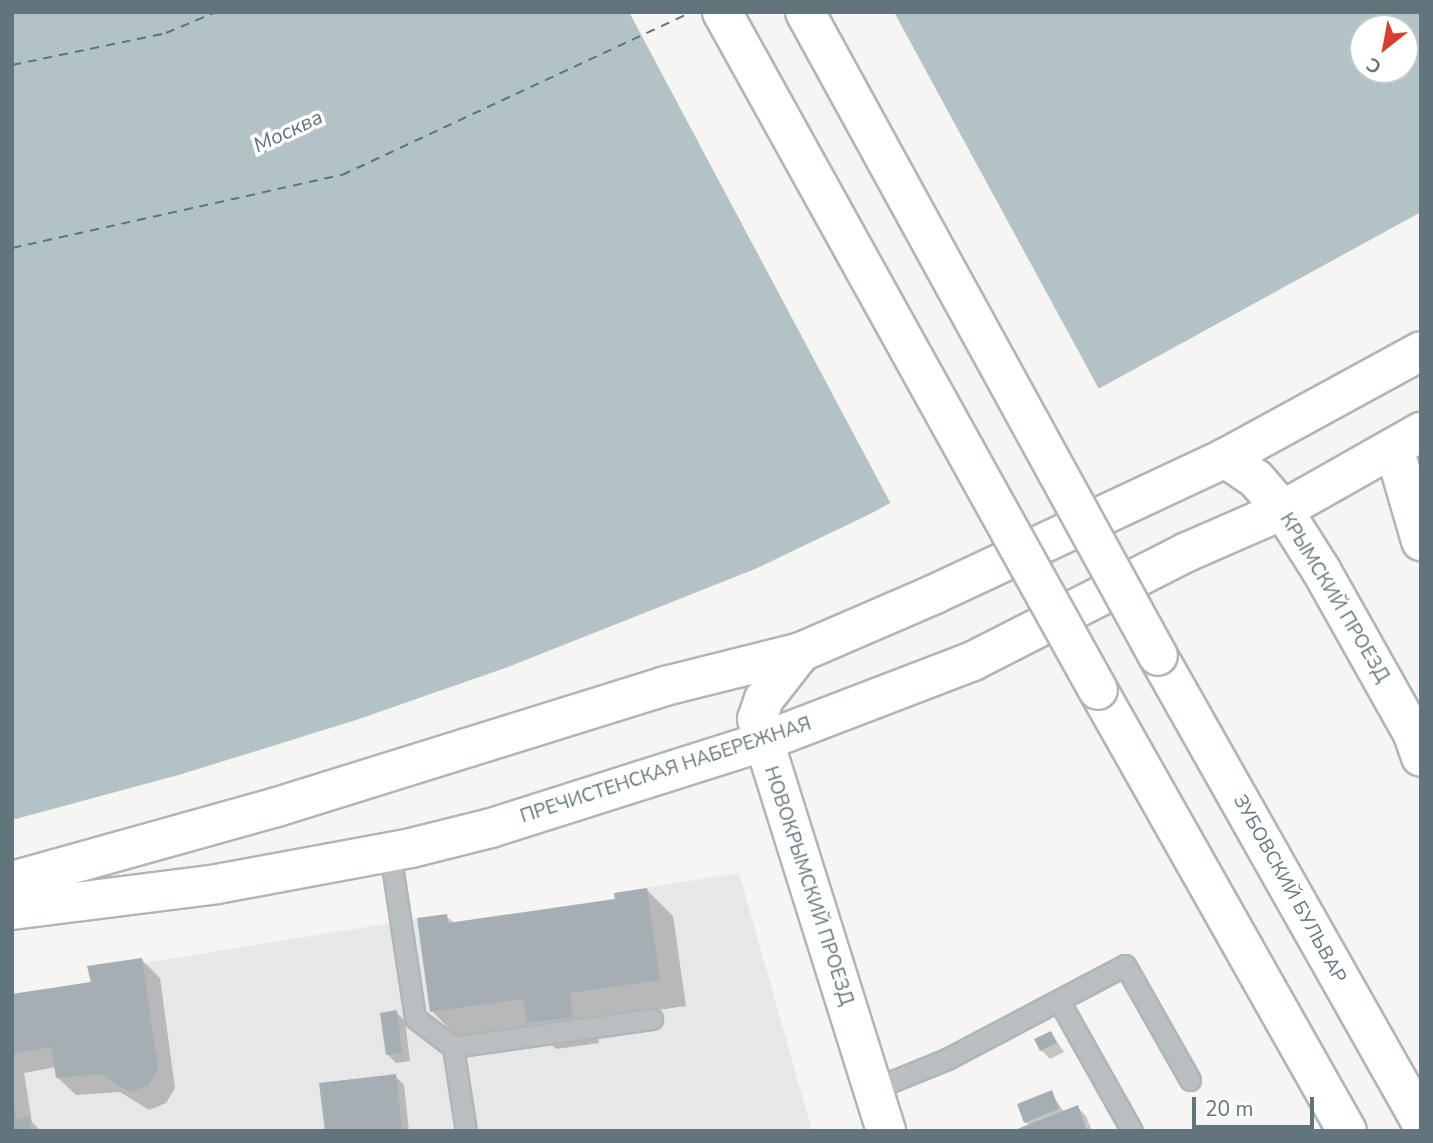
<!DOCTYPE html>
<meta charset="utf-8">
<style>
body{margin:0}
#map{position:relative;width:1433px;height:1143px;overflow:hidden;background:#f6f5f3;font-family:"Nunito Sans",sans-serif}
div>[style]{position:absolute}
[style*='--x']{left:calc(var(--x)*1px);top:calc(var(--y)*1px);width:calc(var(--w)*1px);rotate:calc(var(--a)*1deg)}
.built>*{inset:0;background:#e6e7e6}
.water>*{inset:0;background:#b3c2c4}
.pier>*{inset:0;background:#f6f5f3}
.shadow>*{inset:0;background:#0003}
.ferry>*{height:2px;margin-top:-1px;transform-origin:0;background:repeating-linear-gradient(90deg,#5e7578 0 9px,transparent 0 16px)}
.building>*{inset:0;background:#a5aeb2}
.roads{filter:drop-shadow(2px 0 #afb6b9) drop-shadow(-2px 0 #afb6b9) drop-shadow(0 2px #afb6b9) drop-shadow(0 -2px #afb6b9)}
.service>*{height:19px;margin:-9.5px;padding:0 9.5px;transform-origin:9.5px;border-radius:9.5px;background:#bac0c2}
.secondary>*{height:38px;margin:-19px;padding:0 19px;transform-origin:19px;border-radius:19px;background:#fff}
.primary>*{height:38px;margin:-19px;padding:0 19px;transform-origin:19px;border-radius:19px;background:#fff}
.bridges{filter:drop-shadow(2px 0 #b0b6b9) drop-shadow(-2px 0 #b0b6b9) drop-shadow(0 2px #b0b6b9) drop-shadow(0 -2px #b0b6b9)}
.primary-bridge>*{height:38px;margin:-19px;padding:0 19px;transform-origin:19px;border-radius:19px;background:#fff}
span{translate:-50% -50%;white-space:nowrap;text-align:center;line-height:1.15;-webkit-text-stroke:7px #fff;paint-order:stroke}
.street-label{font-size:19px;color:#63757c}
.water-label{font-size:21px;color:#5e7578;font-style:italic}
.frame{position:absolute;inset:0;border:14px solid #63757c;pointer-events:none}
.north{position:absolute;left:1349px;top:14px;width:70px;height:70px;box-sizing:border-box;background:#fff;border:2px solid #c1c8cb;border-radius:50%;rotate:211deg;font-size:19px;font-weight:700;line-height:28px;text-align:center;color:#63757c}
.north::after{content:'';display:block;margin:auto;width:24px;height:32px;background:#d83d30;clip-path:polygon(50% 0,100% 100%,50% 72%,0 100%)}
.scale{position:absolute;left:1192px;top:1097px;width:122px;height:32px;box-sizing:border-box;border:4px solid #63757c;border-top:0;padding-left:9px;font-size:21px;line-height:24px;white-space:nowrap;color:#63757c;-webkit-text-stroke:5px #fff;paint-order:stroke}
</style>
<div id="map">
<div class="built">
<div style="clip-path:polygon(739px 873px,812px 1131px,12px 1131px,12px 994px,90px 982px,87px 966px,142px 958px,144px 963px,447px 914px,448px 923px,614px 899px,614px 893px)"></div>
</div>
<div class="water">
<div style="clip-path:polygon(evenodd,12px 12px,1421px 12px,1421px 212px,870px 514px,755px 569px,508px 667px,359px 719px,182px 774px,12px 820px,12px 12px,1363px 28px,1405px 28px,1405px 70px,1363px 70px,1363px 28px)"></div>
</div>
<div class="pier">
<div style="clip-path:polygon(629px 12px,894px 12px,1100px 391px,892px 506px)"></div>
</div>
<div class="shadow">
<div style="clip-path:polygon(647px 890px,673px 916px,686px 1006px,596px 1019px,599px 1043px,556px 1049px,534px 1027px,458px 1038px,432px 1011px,446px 916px,455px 924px,617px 901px)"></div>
<div style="clip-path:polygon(142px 960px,160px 978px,175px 1088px,166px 1103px,149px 1110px,120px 1092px,76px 1095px,57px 1077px,56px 1067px,24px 1073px,32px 1122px,41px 1131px,12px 1131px,12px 995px,93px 983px)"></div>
<div style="clip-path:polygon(396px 1012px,405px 1021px,410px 1061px,396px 1063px,387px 1054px)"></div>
<div style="clip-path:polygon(1051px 1033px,1064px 1052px,1050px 1059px,1041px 1050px)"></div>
<div style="clip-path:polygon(395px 1076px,404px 1085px,409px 1131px,326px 1131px)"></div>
<div style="clip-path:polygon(1051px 1093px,1064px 1112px,1077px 1107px,1086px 1116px,1092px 1131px,1016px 1131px,1029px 1126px,1026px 1122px)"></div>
</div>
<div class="ferry">
<div style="--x:12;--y:65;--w:157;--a:-11.7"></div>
<div style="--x:166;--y:33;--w:54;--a:-22.8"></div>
<div style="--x:12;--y:248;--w:338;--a:-12.5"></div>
<div style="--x:342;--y:175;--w:385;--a:-25"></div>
</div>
<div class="building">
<div style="clip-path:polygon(647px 888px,660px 980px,570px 993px,573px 1017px,527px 1023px,523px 999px,430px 1012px,417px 918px,447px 914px,448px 923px,615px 899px,614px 893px)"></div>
<div style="clip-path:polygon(142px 958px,158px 1069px,148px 1086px,130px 1092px,100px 1074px,56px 1078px,51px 1047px,12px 1054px,12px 994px,91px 982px,87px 966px)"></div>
<div style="clip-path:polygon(397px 1010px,402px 1053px,386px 1055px,380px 1013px)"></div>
<div style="clip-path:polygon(1051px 1031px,1057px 1043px,1040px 1051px,1034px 1039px)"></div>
<div style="clip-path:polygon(396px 1074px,402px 1131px,325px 1131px,319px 1083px)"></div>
<div style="clip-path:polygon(1052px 1090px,1059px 1109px,1024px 1123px,1017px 1104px)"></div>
<div style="clip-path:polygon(12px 1099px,17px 1120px,29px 1116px,31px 1131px,12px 1131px)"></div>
<div style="clip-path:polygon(1078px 1105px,1087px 1131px,1012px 1131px)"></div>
</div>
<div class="roads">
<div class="service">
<div style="--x:390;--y:852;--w:168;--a:81.4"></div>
<div style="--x:415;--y:1018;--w:48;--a:37.3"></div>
<div style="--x:453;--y:1047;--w:201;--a:-8"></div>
<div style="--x:1059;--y:1001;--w:149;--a:60.7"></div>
<div style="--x:453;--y:1047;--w:85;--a:81.2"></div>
<div style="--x:873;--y:1089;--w:80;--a:-22.1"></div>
<div style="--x:947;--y:1059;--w:201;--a:-27.8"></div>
<div style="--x:1125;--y:965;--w:132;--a:60.5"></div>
</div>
<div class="secondary">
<div style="--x:1394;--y:448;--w:97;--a:73.8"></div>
<div style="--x:1225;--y:458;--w:37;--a:34"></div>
<div style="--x:1256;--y:479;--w:41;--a:48.9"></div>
<div style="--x:1283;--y:510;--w:71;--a:57.7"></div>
<div style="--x:1321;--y:570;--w:188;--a:60.7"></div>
<div style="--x:1413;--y:734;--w:24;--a:71"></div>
<div style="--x:801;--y:652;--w:60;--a:128.2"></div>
<div style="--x:764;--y:699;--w:21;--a:109"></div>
<div style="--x:757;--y:719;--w:432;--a:72.6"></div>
<div style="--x:12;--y:881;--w:275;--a:-15.6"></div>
<div style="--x:277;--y:807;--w:406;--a:-17.3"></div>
<div style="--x:665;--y:686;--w:140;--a:-14"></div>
<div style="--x:801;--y:652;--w:146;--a:-23.4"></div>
<div style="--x:935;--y:594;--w:320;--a:-25.1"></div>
<div style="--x:1225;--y:458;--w:223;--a:-28.6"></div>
<div style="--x:12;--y:910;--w:207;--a:-7.2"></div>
<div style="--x:217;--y:884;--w:197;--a:-10.5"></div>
<div style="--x:411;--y:848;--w:82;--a:-14"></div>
<div style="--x:491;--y:828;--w:284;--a:-17.6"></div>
<div style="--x:762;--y:742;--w:226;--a:-21"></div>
<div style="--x:973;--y:661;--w:240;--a:-27"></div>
<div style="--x:1187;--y:552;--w:105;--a:-23.6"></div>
<div style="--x:1283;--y:510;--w:159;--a:-29.5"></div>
</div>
<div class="primary">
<div style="--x:1158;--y:656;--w:535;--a:60.56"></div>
<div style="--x:1098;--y:690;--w:506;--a:60.55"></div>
</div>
</div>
<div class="bridges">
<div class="primary-bridge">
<div style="--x:722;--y:12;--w:775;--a:60.99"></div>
<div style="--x:805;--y:12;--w:734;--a:61.27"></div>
</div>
</div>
<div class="street-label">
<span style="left:1334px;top:598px;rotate:59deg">КРЫМСКИЙ ПРОЕЗД</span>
<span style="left:666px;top:771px;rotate:-18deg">ПРЕЧИСТЕНСКАЯ НАБЕРЕЖНАЯ</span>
<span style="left:808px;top:886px;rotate:72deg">НОВОКРЫМСКИЙ ПРОЕЗД</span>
<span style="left:1289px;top:889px;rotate:61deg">ЗУБОВСКИЙ БУЛЬВАР</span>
</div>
<div class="water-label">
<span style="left:288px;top:131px;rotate:-25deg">Москва</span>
</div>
<div class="frame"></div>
<div class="north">С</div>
<div class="scale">20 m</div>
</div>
